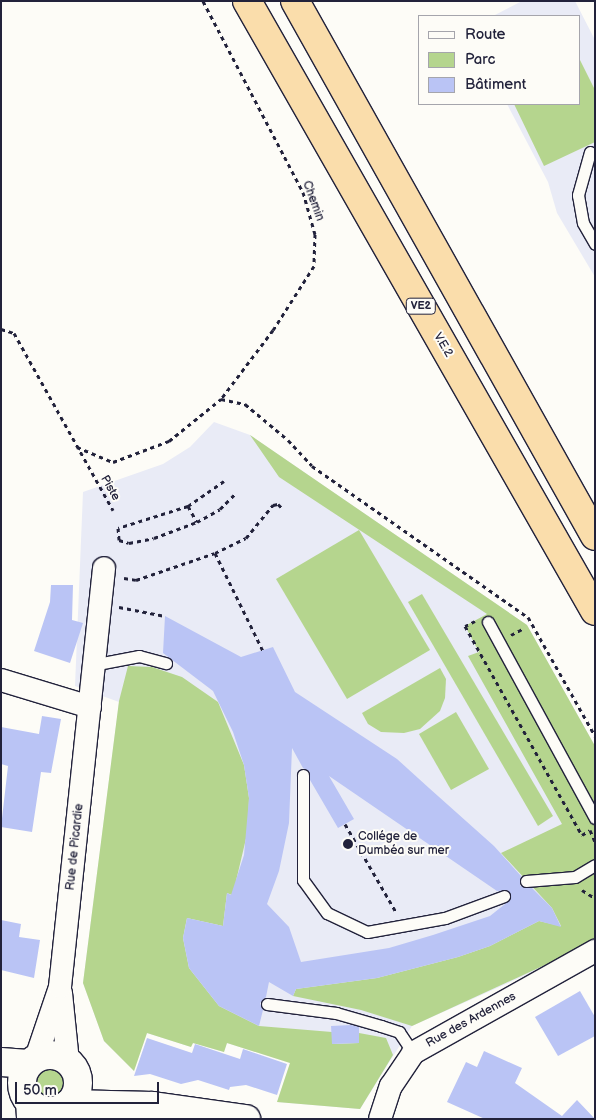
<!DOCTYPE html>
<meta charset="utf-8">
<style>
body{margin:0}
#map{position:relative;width:596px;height:1120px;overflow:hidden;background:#fdfcf7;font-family:"Balsamiq Sans",sans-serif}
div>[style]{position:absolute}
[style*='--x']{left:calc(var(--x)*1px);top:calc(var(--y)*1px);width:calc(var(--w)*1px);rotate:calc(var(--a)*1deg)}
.built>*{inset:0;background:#e9ebf6}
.green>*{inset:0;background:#b5d58e}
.round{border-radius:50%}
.building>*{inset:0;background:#bac4f5}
.path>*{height:3px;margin-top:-1.5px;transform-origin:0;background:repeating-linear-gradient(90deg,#22223b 0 4px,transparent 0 8px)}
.roads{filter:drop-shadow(1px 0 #22223b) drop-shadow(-1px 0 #22223b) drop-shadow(0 1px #22223b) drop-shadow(0 -1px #22223b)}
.lane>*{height:11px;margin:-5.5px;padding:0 5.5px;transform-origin:5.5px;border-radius:5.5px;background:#fdfcf7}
.street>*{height:22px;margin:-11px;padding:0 11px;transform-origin:11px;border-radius:11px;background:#fdfcf7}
.secondary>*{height:28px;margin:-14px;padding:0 14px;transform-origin:14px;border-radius:14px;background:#fdfcf7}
.secondary>.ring{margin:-14px;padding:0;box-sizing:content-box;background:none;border:28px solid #fdfcf7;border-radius:50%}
.highway>*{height:28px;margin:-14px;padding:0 14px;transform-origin:14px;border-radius:14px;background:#faddab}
.dots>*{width:14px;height:14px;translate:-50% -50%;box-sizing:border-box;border:2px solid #fdfcf7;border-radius:50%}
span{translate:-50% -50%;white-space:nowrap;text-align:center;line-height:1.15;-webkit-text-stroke:4px #fdfcf7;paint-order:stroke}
.shield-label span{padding:1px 4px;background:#fdfcf7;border:1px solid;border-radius:4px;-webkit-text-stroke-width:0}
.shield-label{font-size:11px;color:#22223b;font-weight:700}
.street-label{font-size:12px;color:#22223b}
.poi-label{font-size:12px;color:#22223b}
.left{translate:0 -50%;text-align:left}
.frame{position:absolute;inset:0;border:2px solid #22223b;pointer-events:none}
.legend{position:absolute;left:418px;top:15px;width:162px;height:90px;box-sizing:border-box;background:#fdfcf7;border:1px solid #a5a5ac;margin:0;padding:6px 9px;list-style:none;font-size:15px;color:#22223b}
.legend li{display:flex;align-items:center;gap:10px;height:25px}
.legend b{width:25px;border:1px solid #a5a5ac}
.scale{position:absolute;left:15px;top:1082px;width:144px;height:22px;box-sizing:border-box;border:2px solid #22223b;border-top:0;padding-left:6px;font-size:15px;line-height:18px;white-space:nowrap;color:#22223b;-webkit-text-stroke:4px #fdfcf7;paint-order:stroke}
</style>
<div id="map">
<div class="built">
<div style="clip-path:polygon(522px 1px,575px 1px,595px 40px,595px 277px,557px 213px,548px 182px,507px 104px,580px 104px,580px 16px,493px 16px)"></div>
<div style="clip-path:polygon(214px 422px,250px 435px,527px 625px,595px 746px,562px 959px,412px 1026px,360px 1109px,277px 1102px,290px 1063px,227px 1043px,224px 1052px,193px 1043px,191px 1047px,147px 1033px,134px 1071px,104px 1041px,83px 983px,119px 702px,75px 686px,83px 492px,163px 464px,190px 447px)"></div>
</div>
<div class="green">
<div style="clip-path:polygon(580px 60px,595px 90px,595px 142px,544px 166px,514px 104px,580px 104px)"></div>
<div style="clip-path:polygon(250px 435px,527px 625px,595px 746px,595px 942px,412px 1026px,361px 1010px,293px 996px,296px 989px,377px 978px,458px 957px,490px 946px,539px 921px,561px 926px,552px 908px,501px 853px,562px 824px,468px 656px,479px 652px,465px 626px,487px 614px,279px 477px)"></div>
<div style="clip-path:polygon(359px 530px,430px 650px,347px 699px,276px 579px)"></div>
<div style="clip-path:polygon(422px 594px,553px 816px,538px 826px,408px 602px)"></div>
<div style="clip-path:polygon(128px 666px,152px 667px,182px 677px,218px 702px,244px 765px,249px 798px,248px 830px,236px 881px,237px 897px,227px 893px,223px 926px,187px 918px,183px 938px,189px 968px,219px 1006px,259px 1026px,332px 1032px,333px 1044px,359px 1043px,359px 1033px,386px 1038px,393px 1055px,360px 1109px,277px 1102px,290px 1063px,227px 1043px,224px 1052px,193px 1043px,191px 1047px,147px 1033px,134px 1071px,104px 1041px,83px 983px,119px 701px)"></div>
<div style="clip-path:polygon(440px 668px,446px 679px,445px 698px,440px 711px,420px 729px,404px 733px,381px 732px,368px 724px,362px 713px)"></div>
<div style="clip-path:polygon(456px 712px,489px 769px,451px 790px,419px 734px)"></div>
<div class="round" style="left:32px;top:1064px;width:36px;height:36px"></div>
</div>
<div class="building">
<div style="clip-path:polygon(51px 585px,73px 585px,72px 620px,83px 623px,70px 663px,34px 651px,50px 602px)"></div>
<div style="clip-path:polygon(evenodd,165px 616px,241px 657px,273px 647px,295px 692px,397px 759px,429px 788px,494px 846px,521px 876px,520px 886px,532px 888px,552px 908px,561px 927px,539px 921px,490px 946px,458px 957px,377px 978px,296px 989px,293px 996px,269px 982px,266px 997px,260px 1003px,263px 1010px,259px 1026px,219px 1006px,189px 968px,183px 938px,187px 918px,223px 926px,227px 893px,231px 895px,244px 855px,249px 798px,244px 765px,233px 732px,213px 691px,163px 653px,165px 616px,292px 748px,303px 768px,310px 772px,310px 780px,338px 828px,354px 819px,329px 776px,497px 891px,508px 890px,510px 900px,490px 916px,433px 935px,389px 948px,301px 962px,289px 927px,267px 904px,279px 871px,289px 823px,292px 748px)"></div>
<div style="clip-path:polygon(42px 716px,61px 719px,51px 773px,41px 772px,32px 832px,1px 827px,8px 766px,1px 764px,1px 727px,39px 734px)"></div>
<div style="clip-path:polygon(1px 920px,21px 924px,19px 937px,40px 940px,34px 978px,1px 970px)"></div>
<div style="clip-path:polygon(580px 991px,595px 1017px,595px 1036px,558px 1056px,535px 1017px)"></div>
<div style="clip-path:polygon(351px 1025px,359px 1027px,359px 1043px,332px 1044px,331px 1026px)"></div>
<div style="clip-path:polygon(147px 1038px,192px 1053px,195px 1044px,240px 1059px,243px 1049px,287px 1064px,277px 1095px,246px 1085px,230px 1087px,229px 1090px,198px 1080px,181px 1084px,150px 1074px,134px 1076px)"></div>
<div style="clip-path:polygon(484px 1051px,522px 1068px,515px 1083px,562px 1116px,577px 1100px,595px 1119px,485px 1119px,447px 1102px,466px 1062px,477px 1067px)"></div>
</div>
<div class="path">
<div style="--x:203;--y:1;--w:216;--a:62.4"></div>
<div style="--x:303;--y:192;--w:44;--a:74.1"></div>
<div style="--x:315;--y:234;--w:32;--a:92"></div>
<div style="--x:314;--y:266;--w:76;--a:122.6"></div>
<div style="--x:273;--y:330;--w:86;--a:127"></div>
<div style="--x:1;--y:329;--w:14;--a:17"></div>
<div style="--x:14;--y:333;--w:203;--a:60.8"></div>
<div style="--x:77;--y:447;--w:39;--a:23"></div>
<div style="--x:113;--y:462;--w:60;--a:-20.6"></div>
<div style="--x:169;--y:441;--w:67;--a:-38.9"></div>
<div style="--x:221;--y:399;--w:25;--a:12"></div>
<div style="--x:245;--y:404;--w:56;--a:39.9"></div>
<div style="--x:288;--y:440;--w:35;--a:47"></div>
<div style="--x:312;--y:466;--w:264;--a:35"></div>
<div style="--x:528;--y:617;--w:137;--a:60.6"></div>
<div style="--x:224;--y:481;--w:44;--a:145.2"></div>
<div style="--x:188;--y:506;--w:73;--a:162.6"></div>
<div style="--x:118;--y:528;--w:12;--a:85"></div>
<div style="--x:119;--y:540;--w:10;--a:17"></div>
<div style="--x:129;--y:543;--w:25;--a:-11"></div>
<div style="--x:154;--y:538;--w:46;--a:-20.4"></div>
<div style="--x:197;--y:522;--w:26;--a:-29"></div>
<div style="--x:220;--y:509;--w:21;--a:-45"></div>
<div style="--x:188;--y:506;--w:18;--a:61"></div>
<div style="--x:215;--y:553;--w:109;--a:63.9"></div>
<div style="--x:124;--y:578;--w:12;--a:9"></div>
<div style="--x:136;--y:580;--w:83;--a:-18.9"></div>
<div style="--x:215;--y:553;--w:34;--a:-26"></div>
<div style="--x:246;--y:538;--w:43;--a:-50.7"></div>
<div style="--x:273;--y:505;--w:5;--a:-11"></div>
<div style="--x:278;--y:504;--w:7;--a:45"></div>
<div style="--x:119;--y:607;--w:47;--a:11.1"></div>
<div style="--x:475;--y:621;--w:11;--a:153"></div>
<div style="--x:465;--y:626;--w:240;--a:60.8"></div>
<div style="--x:582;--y:835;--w:9;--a:-32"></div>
<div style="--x:590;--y:830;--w:13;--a:67"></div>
<div style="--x:511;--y:635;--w:15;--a:-28"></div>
<div style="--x:345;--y:824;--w:102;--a:59.9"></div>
<div style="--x:582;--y:890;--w:15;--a:32"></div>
</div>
<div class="roads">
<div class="lane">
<div style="--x:590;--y:152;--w:45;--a:105.6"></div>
<div style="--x:578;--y:195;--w:28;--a:80"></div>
<div style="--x:583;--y:223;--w:24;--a:60"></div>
<div style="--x:488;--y:622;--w:223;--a:61.4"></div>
<div style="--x:92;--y:665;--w:48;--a:-10.8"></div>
<div style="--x:139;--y:656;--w:28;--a:15"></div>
<div style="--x:303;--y:775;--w:105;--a:90"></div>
<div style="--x:303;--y:880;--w:41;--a:54"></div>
<div style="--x:327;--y:913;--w:44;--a:25.4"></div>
<div style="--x:367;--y:932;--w:79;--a:-10.2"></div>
<div style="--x:445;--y:918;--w:63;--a:-20.4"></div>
<div style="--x:526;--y:881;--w:49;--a:-4.7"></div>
<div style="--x:575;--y:877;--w:23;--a:-31"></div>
<div style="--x:267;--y:1004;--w:70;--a:7.4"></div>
<div style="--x:336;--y:1013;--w:47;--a:16.1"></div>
<div style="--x:381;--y:1026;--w:19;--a:18"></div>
<div style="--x:399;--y:1032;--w:25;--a:56"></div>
</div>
<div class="street">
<div style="--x:1;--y:680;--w:93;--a:16.9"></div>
<div style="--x:61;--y:993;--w:69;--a:84.2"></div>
<div style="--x:36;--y:1058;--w:75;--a:-71.3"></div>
<div style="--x:60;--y:987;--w:421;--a:-84"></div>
<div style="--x:27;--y:1099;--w:20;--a:87"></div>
<div style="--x:55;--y:1119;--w:10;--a:-73"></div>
<div style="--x:380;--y:1119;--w:35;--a:-72"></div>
<div style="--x:391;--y:1086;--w:40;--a:-56"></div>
<div style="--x:413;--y:1053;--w:209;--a:-29.3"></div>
</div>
<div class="secondary">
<div class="ring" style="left:22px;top:1055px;width:28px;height:28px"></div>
<div style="--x:1;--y:1062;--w:27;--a:4"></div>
<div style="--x:68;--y:1104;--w:85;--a:1.3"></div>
<div style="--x:153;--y:1106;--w:94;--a:8"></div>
</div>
<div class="highway">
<div style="--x:247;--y:1;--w:702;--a:60.3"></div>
<div style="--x:295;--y:1;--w:613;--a:60.72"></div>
</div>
</div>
<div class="dots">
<div style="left:348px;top:844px;background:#22223b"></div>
</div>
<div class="shield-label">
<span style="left:421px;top:306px">VE2</span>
</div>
<div class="street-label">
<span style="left:313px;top:201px;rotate:70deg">Chemin</span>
<span style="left:443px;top:345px;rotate:60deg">V.E.2</span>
<span style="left:110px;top:488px;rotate:60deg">Piste</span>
<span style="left:75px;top:847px;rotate:-84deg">Rue de Picardie</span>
<span style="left:471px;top:1020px;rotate:-29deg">Rue des Ardennes</span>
</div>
<div class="poi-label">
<span class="left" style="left:358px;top:844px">Collége de<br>Dumbéa sur mer</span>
</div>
<div class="frame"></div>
<ul class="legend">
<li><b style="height:6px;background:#fdfcf7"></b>Route</li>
<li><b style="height:14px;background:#b5d58e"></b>Parc</li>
<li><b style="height:14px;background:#bac4f5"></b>Bâtiment</li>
</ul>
<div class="scale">50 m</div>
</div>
